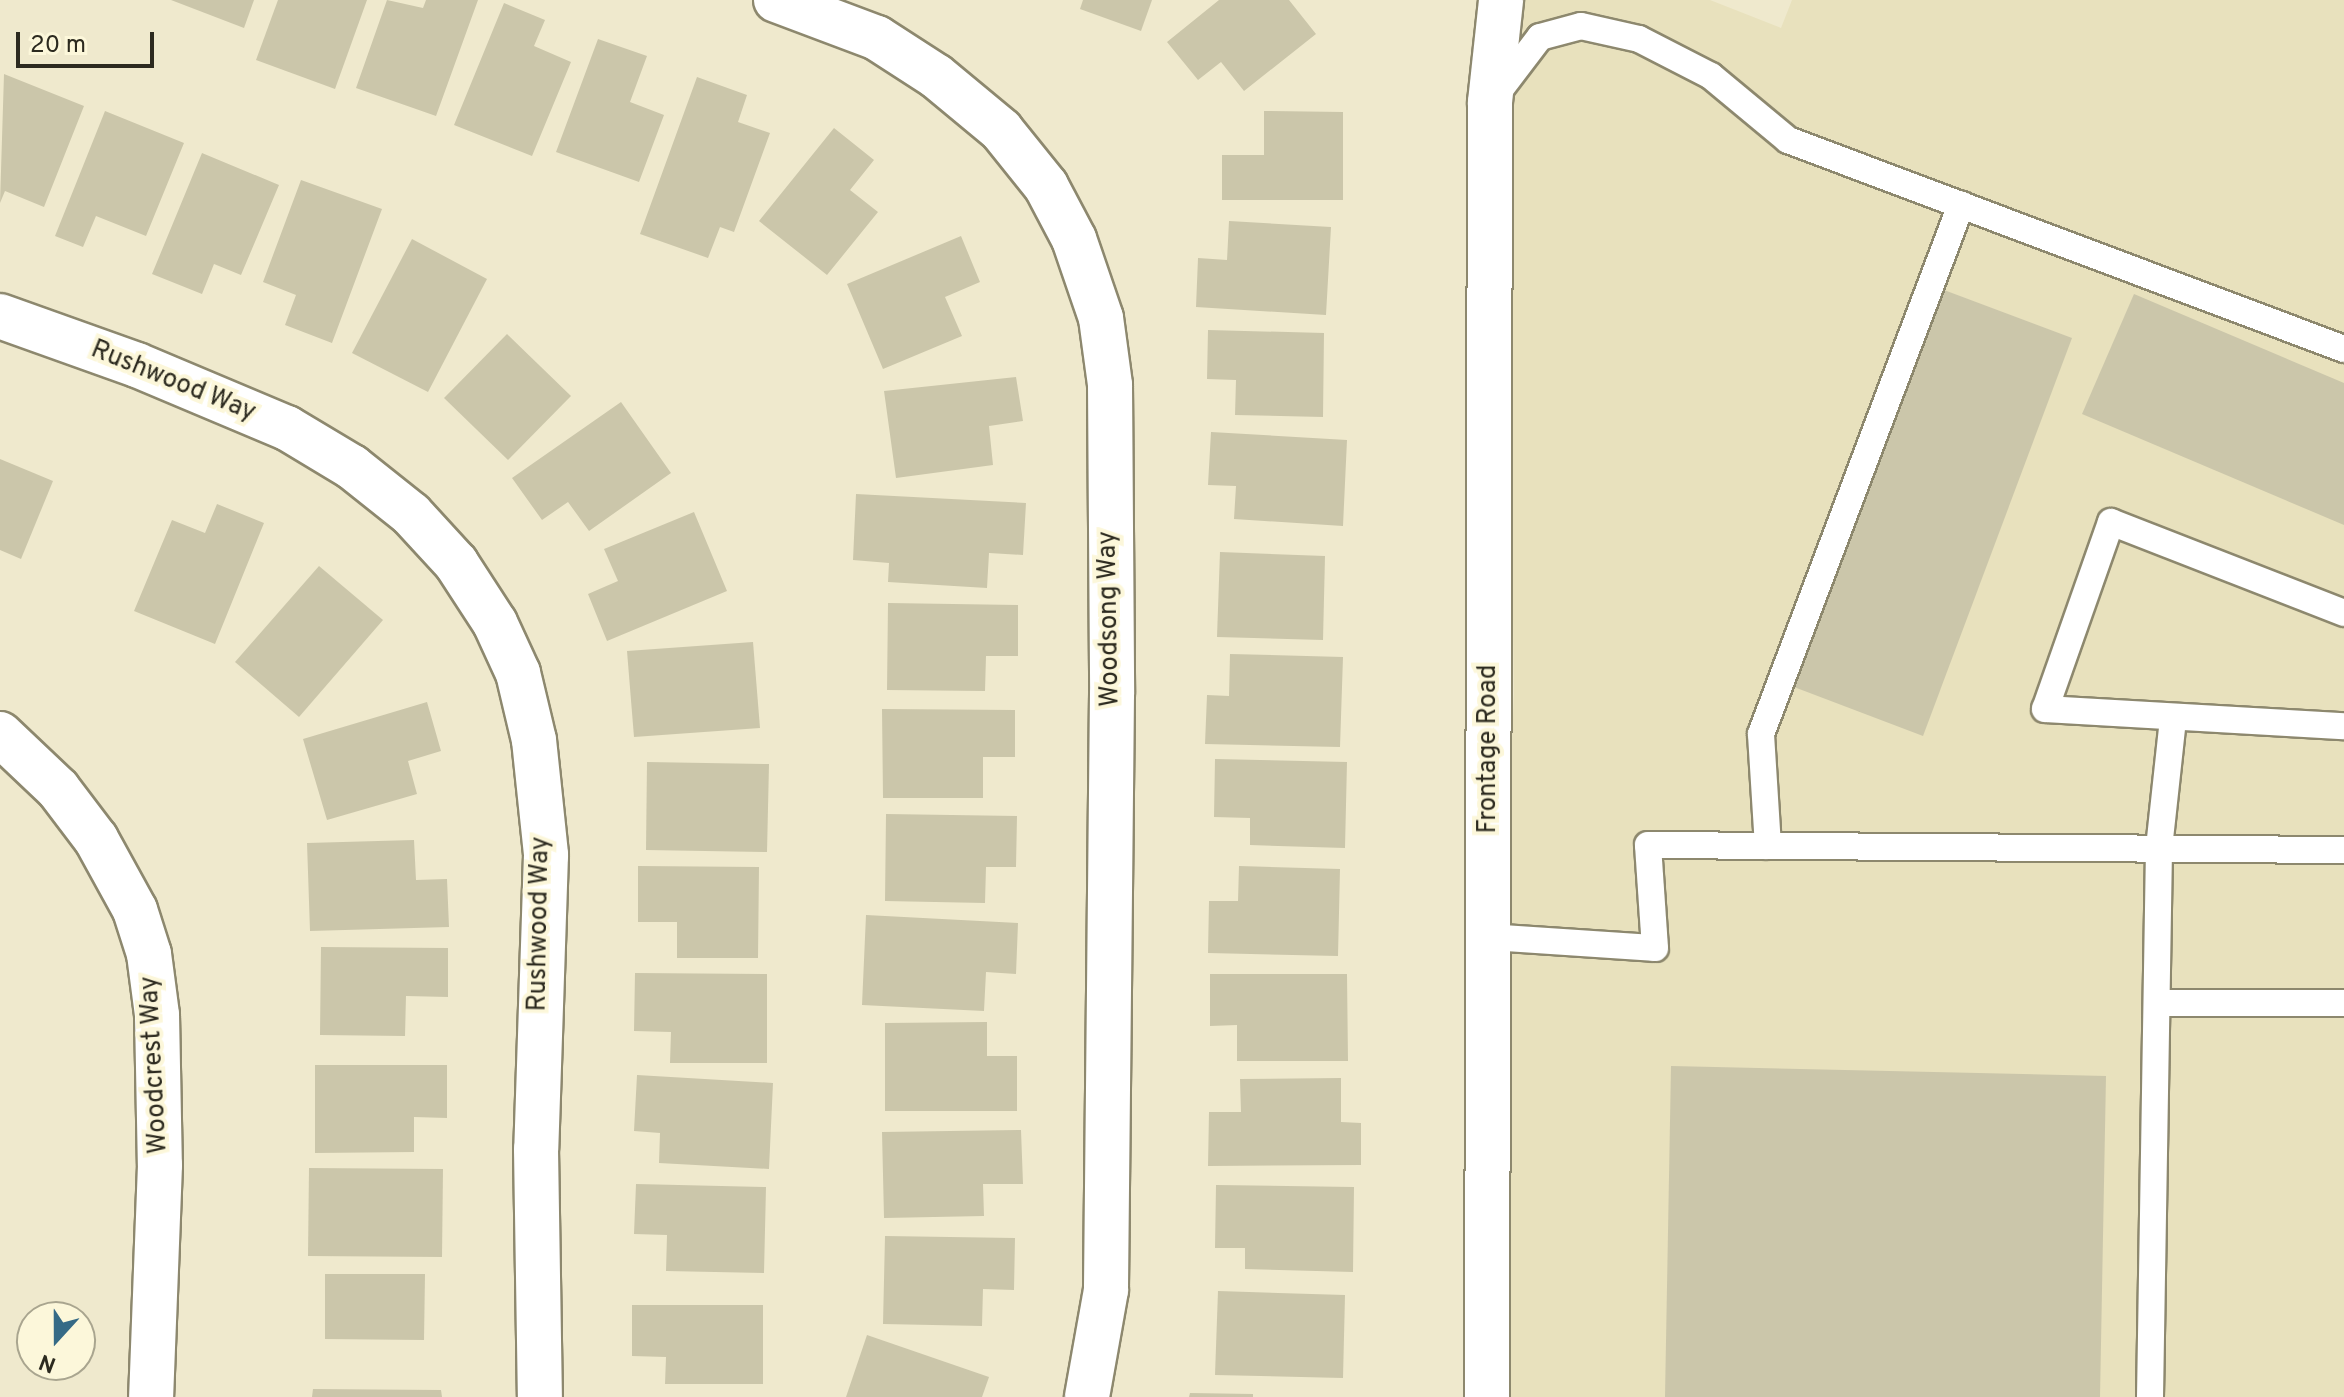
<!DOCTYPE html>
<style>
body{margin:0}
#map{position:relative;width:2344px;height:1397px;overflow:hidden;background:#efe9cd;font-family:Overpass,sans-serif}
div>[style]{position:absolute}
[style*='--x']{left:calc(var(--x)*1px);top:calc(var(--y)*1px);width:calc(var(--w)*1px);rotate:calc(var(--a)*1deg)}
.built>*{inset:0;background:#e8e1bd}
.building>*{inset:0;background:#cbc6aa}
.roads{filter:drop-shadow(2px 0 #8d886e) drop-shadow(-2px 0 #8d886e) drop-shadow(0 2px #8d886e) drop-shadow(0 -2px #8d886e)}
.service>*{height:26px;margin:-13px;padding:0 13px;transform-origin:13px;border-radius:13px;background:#fff}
.minor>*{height:44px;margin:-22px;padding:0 22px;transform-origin:22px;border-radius:22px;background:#fff}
span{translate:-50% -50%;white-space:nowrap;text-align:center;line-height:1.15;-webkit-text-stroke:8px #fcf7da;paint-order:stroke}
.street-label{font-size:26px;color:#2c2a1f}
.north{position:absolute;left:16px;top:1301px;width:80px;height:80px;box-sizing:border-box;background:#fcf7da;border:2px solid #a9a58f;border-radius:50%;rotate:201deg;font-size:22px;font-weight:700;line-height:32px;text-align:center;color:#2c2a1f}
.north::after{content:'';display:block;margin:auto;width:28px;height:36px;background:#356a86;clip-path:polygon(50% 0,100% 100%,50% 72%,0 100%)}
.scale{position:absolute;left:16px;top:32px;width:138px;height:36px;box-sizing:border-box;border:4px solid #2c2a1f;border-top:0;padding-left:10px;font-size:24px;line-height:28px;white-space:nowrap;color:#2c2a1f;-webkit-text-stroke:6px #fcf7da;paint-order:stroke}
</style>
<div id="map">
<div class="built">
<div style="clip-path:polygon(1505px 0,1710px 0,1781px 28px,1792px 0,2344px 0,2344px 1397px,1483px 1397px,1514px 694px)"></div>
</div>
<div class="building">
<div style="clip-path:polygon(171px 0,254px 0,244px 28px)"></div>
<div style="clip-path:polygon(278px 0,367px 0,335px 89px,256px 60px)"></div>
<div style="clip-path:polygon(387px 0,423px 8px,426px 0,478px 0,436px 116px,356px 88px)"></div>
<div style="clip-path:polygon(1083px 0,1152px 0,1141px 31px,1080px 9px)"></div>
<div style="clip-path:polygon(1219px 0,1289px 0,1316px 34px,1244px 91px,1221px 62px,1198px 80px,1167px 42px)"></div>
<div style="clip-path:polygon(504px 3px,545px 20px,534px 46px,571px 62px,532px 156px,454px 125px)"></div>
<div style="clip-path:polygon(598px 39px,647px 56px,630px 102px,664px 115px,639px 182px,556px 152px)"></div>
<div style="clip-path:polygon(4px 74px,84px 106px,44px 207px,5px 191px,0 203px)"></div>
<div style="clip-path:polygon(697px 77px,747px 95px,738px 122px,770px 133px,734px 232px,720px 227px,708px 258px,640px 234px)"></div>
<div style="clip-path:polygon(105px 111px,184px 143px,146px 236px,96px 216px,83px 247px,55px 236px)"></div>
<div style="clip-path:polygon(1264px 111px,1343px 112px,1343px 200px,1222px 200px,1222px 155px,1264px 155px)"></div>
<div style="clip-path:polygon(834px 128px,874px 160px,850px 190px,878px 212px,827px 275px,759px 221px)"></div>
<div style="clip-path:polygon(202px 153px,279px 185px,241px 275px,214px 264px,202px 294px,152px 274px)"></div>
<div style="clip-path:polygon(301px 180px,382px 209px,332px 343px,285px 325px,296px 295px,263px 282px)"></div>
<div style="clip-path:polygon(1229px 221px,1331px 227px,1326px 315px,1196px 307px,1198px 258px,1227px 260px)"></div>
<div style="clip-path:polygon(961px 236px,980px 282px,945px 297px,962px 336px,883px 369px,847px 284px)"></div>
<div style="clip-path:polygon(412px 239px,487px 279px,428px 392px,352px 353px)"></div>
<div style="clip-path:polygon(1944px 290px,2072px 338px,1923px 736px,1794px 687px)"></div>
<div style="clip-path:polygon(2134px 294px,2344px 383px,2344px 525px,2082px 414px)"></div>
<div style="clip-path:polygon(1208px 330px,1324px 333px,1323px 417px,1235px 415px,1236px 380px,1207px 379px)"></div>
<div style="clip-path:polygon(507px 334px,571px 396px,508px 460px,444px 398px)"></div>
<div style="clip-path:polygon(1016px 377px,1023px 421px,989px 426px,993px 465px,896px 478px,884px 391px)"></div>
<div style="clip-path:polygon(621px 402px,671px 473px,589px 531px,568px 502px,542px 520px,512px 478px)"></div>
<div style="clip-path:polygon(1211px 432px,1347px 440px,1343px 526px,1234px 519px,1236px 486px,1208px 485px)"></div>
<div style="clip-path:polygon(0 459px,53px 481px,21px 559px,0 550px)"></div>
<div style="clip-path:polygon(856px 494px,1026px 503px,1023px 555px,989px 553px,987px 588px,888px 582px,889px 563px,853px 560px)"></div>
<div style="clip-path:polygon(217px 504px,264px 523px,215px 644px,134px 611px,172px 520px,205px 533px)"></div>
<div style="clip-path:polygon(694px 512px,727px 591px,607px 641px,588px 594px,618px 581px,604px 549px)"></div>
<div style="clip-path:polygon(1220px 552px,1325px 556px,1323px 640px,1217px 637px)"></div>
<div style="clip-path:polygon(319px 566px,383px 620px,299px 717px,235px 662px)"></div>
<div style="clip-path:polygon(888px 603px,1018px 605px,1018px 656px,986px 656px,985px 691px,887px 690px)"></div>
<div style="clip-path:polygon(753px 642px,760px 728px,634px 737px,627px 651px)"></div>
<div style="clip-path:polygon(1230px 654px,1343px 657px,1340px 747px,1205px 744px,1207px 695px,1229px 696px)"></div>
<div style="clip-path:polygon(427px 702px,441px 751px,408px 761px,417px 794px,327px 820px,303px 739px)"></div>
<div style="clip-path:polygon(882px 709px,1015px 710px,1015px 757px,983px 757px,983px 798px,883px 798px)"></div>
<div style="clip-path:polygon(1215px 759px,1347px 762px,1345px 848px,1250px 845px,1250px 818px,1214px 817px)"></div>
<div style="clip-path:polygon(647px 762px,769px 764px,767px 852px,646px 850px)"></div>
<div style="clip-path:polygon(886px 814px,1017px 816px,1016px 867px,986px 867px,985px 903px,885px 901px)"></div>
<div style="clip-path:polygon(414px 840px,416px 880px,447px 879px,449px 927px,310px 931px,307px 843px)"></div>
<div style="clip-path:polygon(638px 866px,759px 867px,758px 958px,677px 958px,677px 922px,638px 922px)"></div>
<div style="clip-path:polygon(1239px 866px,1340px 869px,1338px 956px,1208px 953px,1209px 901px,1238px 901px)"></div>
<div style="clip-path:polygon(866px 915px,1018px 923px,1016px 974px,986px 972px,984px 1011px,862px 1005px)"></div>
<div style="clip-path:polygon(321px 947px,448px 948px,448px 997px,406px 996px,405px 1036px,320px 1035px)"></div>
<div style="clip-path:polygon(635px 973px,767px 974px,767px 1063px,670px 1063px,671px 1032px,634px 1031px)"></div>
<div style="clip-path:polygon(1210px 974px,1347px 974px,1348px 1061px,1237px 1061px,1237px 1025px,1210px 1026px)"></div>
<div style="clip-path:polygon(987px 1022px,987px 1056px,1017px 1056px,1017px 1111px,885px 1111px,885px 1023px)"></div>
<div style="clip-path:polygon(315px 1065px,447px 1065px,447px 1118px,414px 1117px,414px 1152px,315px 1153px)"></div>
<div style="clip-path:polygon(1671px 1066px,2106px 1076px,2100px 1397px,1665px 1397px)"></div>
<div style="clip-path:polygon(637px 1075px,773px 1083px,769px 1169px,659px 1163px,660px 1133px,634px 1131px)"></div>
<div style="clip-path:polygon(1341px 1078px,1341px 1122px,1361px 1123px,1361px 1165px,1208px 1166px,1209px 1112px,1241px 1112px,1240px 1079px)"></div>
<div style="clip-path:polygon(1021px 1130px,1023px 1184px,983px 1184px,984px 1216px,884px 1218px,882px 1132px)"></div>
<div style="clip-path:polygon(309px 1168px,443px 1169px,442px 1257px,308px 1256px)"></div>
<div style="clip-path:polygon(636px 1184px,766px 1187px,764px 1273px,666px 1271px,667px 1235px,634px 1234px)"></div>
<div style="clip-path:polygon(1216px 1185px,1354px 1187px,1353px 1272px,1245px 1269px,1245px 1248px,1215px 1248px)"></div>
<div style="clip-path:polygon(885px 1236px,1015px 1238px,1014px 1290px,983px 1289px,982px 1326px,883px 1324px)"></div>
<div style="clip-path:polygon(325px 1274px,425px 1274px,424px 1340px,325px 1339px)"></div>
<div style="clip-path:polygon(1218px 1291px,1345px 1295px,1343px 1378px,1215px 1375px)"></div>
<div style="clip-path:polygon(632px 1305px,763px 1305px,763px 1384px,665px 1384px,666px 1357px,632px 1356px)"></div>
<div style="clip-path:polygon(867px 1335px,989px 1377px,982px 1397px,846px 1397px)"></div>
<div style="clip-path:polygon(313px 1389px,441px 1390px,442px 1397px,312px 1397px)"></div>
<div style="clip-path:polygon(1190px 1393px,1253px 1394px,1253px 1397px,1189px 1397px)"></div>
</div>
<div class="roads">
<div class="service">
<div style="--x:1495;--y:96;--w:74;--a:-52.7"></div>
<div style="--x:1540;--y:37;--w:42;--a:-15"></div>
<div style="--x:1581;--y:26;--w:59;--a:12.6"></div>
<div style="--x:1639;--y:39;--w:81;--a:27.2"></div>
<div style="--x:1711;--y:76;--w:100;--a:39.7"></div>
<div style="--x:1788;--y:140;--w:594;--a:20.6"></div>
<div style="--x:2344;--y:613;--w:250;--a:-158.7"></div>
<div style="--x:2111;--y:522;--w:198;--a:109.4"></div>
<div style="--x:2045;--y:709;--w:299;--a:3.3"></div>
<div style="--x:1768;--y:846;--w:112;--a:-93.6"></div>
<div style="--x:1761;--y:734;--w:566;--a:-69.29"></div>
<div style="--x:1489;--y:937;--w:166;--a:3.8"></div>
<div style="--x:1655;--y:948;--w:103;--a:-93.9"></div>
<div style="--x:1648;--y:845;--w:696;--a:0.41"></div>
<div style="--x:2157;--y:1003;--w:187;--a:0"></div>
<div style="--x:2150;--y:1397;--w:549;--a:-89.06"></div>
<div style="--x:2159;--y:848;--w:129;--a:-83.8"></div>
</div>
<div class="minor">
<div style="--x:776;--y:0;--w:108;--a:20.6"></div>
<div style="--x:877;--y:38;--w:70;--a:32.8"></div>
<div style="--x:936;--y:76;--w:85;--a:39.7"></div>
<div style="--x:1001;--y:130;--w:72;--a:51.2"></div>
<div style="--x:1046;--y:186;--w:60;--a:62.2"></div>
<div style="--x:1074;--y:239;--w:83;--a:71.1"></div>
<div style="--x:1101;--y:318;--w:68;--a:82.3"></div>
<div style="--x:1110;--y:385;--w:309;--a:89.6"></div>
<div style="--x:1112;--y:694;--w:596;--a:90.58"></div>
<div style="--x:1106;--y:1290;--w:109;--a:100.1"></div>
<div style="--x:0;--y:316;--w:145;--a:19.7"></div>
<div style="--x:137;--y:365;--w:163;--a:22.8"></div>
<div style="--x:287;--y:428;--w:76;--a:31"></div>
<div style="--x:352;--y:467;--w:75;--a:38.5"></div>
<div style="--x:411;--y:514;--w:67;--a:47.4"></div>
<div style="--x:456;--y:563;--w:72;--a:57"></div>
<div style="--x:495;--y:623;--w:55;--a:65.3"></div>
<div style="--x:518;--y:673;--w:69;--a:76.6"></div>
<div style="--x:534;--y:740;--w:116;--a:84"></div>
<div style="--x:546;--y:855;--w:294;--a:91.9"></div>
<div style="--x:536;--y:1149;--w:248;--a:89.1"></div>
<div style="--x:0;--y:734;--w:80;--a:43.5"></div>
<div style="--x:58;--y:789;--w:63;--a:52.8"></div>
<div style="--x:96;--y:839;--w:81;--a:61.2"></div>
<div style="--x:135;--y:910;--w:46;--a:72.3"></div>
<div style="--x:149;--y:954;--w:62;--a:82.5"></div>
<div style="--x:157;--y:1015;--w:150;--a:88.9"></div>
<div style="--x:160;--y:1165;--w:232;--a:92.2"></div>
<div style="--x:1487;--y:1397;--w:1295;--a:-89.87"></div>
<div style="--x:1490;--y:102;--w:103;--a:-83.8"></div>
</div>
</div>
<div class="street-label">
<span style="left:173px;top:382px;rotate:22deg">Rushwood Way</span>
<span style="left:1110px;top:619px;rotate:-91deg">Woodsong Way</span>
<span style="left:1489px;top:749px;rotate:-90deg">Frontage Road</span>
<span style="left:540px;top:924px;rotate:-89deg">Rushwood Way</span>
<span style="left:155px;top:1065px;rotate:-93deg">Woodcrest Way</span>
</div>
<div class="north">N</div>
<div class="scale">20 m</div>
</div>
